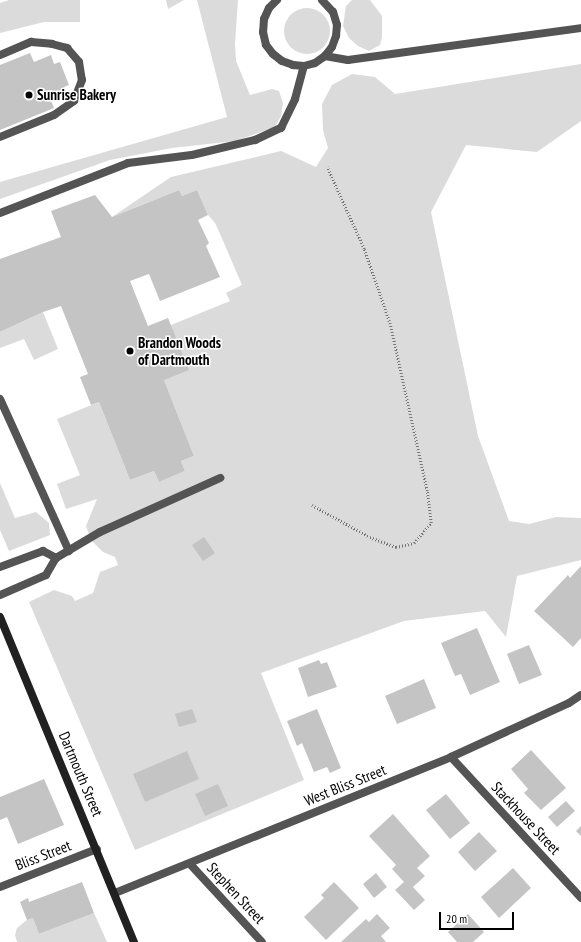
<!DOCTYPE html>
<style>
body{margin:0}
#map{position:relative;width:581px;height:942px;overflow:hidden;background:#fff;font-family:"PT Sans Narrow",sans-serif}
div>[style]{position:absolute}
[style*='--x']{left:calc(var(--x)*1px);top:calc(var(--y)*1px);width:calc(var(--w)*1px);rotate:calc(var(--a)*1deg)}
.green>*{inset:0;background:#dbdbdb}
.round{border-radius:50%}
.building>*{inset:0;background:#c4c4c4}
.path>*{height:2.5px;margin-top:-1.25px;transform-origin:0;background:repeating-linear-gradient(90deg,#767676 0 1px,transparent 0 3px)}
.service>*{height:8px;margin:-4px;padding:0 4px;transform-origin:4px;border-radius:4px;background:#545454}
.minor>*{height:8px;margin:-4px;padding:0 4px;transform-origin:4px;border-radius:4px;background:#545454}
.secondary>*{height:8px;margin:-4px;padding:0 4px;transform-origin:4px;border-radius:4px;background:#212121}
.dots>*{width:11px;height:11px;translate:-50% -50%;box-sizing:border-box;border:2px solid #fff;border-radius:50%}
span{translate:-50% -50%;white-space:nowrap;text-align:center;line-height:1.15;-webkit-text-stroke:3px #fff;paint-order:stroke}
.poi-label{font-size:15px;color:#000;font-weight:700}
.left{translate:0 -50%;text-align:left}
.street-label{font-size:15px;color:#000}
.scale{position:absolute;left:439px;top:912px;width:75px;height:18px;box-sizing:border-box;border:2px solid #000;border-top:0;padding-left:5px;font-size:12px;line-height:14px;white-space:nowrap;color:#000;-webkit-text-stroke:3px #fff;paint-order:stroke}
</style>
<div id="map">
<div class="green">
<div style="clip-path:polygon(9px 0,80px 0,80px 22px,44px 22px,0 33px,0 3px)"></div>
<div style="clip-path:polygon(166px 0,184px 0,168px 9px)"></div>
<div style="clip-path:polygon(197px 0,238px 0,235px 44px,236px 61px,250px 95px,272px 89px,279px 91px,283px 103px,281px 116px,275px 127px,235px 141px,172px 148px,110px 160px,0 199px,0 182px,227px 117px)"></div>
<div style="clip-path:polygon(352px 0,370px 0,382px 16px,382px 37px,380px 45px,369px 51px,358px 46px,349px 38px,343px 26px,346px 6px)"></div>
<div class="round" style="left:284px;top:8px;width:46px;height:46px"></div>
<div style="clip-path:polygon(581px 64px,581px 121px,537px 152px,466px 145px,431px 212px,478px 436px,509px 521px,529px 524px,556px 517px,581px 518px,581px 560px,517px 576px,506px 637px,485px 611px,404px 621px,261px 673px,304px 780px,135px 850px,29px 602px,54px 590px,72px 596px,75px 601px,93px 593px,100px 572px,118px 565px,115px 557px,103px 552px,91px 540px,86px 526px,97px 499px,66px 509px,57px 484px,80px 475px,57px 419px,99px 402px,130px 480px,154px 471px,159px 482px,185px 471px,181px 461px,194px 456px,164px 380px,171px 325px,230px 301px,226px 293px,242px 285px,221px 236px,215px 223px,208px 215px,197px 190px,182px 196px,179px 190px,112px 217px,171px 177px,281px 151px,316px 167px,328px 148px,323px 130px,322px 104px,332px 85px,352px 74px,375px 77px,395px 94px)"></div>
<div style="clip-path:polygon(43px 312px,58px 349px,34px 360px,24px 339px,0 348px,0 332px)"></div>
<div style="clip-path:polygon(0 483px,15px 518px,36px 512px,49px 523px,50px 535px,9px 551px,0 530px)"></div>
<div style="clip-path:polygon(94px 913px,107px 942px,17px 942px,15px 935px,17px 928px,27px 920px,33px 918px,39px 934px)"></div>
</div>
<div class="building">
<div style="clip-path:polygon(30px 53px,34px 62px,51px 55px,54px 64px,60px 62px,69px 85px,64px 87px,66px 92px,50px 98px,54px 108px,0 130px,0 65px)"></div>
<div style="clip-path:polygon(179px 190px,182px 196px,197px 190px,208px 215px,198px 220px,209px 243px,206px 246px,220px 277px,160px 301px,149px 274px,130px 281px,148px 326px,168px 318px,189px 370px,164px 380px,194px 456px,181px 461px,185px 471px,159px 482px,154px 471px,130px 480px,99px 402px,91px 405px,80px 377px,88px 374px,61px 306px,43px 312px,0 332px,0 259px,61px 237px,51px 211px,95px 195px,112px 217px)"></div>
<div style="clip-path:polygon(204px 537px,215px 553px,203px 561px,192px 545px)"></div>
<div style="clip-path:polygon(581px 566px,581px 638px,573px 647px,534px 611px,568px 575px,570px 578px)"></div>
<div style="clip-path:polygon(477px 628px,500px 682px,470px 695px,461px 674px,455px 676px,441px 643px)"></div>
<div style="clip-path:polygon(529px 645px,542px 675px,519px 684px,507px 654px)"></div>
<div style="clip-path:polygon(319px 660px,321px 664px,327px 662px,337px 687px,308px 697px,298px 668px)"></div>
<div style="clip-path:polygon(424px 679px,436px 708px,397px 724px,385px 696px)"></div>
<div style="clip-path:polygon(192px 709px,197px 722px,179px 727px,175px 714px)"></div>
<div style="clip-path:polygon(317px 709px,341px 768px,330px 773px,327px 767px,314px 772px,302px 743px,297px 746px,287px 721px)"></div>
<div style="clip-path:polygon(531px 750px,566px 788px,541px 810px,524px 793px,528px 789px,511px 769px)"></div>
<div style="clip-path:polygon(187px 751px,199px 779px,145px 802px,133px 774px)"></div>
<div style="clip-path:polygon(44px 779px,64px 825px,18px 844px,7px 817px,0 820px,0 797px)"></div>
<div style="clip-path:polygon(218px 784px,228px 806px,205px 816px,195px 794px)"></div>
<div style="clip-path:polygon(446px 794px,470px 823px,450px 839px,426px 810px)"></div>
<div style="clip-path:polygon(566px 801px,575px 811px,557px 827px,548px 817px)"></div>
<div style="clip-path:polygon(393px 814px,430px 856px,417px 868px,425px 876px,413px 887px,425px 900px,414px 910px,395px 890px,404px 882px,392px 869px,396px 865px,369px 836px)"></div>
<div style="clip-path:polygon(581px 826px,581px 836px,576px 831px)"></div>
<div style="clip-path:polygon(479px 832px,497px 851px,475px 871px,458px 852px)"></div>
<div style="clip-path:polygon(513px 868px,531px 888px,499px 918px,481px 897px)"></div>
<div style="clip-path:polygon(376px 873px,387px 887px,374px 898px,363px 884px)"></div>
<div style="clip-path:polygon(82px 882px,94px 913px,39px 934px,33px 918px,27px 920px,20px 902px,28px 898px,29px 902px)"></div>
<div style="clip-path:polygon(334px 882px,359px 908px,326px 940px,304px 917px,324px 898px,321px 895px)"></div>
<div style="clip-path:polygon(377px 914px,390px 928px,381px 936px,386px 942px,341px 942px,366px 919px,369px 922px)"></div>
<div style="clip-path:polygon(468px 914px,484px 932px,473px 942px,457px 942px,448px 932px)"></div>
</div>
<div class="path">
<div style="--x:312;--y:505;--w:66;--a:28.9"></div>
<div style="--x:370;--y:537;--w:28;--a:21"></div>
<div style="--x:396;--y:547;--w:18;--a:-13"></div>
<div style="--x:414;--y:543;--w:26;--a:-50"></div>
<div style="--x:431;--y:523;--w:32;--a:-97"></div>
<div style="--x:427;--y:491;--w:171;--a:-102.5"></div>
<div style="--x:390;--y:324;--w:79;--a:-109.1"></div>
<div style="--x:364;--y:249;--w:90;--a:-114.3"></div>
</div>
<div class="service">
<div style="--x:277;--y:0;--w:11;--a:135"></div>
<div style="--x:269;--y:8;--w:12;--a:114"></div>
<div style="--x:264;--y:19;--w:13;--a:94"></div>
<div style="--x:263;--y:32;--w:13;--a:77"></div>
<div style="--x:266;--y:45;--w:11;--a:52"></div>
<div style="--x:273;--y:54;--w:11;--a:38"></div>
<div style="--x:282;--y:61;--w:12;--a:20"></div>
<div style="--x:293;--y:65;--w:11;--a:5"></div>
<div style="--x:304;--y:66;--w:11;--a:-15"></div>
<div style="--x:315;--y:63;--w:12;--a:-35"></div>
<div style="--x:325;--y:56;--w:11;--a:-52"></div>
<div style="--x:332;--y:47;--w:12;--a:-70"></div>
<div style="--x:336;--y:36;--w:11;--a:-85"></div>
<div style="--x:337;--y:25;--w:14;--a:-107"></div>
<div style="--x:333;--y:12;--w:16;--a:-133"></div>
<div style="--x:0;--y:55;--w:34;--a:-23"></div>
<div style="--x:31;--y:42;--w:21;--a:5"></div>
<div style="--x:52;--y:44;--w:16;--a:15"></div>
<div style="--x:67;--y:48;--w:18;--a:49"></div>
<div style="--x:79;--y:62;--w:18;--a:81"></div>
<div style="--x:82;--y:80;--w:22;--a:111"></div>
<div style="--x:74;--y:101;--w:24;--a:145"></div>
<div style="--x:54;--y:115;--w:58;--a:157.8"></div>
<div style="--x:325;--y:56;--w:23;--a:10"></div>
<div style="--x:348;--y:60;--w:235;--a:-7.8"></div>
<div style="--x:0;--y:213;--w:137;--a:-21.3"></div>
<div style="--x:128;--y:163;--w:64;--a:-7.1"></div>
<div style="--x:192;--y:155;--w:65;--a:-13.4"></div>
<div style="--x:255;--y:140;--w:29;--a:-25"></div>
<div style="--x:281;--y:128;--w:32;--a:-64"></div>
<div style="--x:295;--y:99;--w:34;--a:-75"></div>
<div style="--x:0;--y:399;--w:167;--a:65.6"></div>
<div style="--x:0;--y:567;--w:46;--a:-20.4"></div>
<div style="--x:43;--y:551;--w:15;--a:28"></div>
<div style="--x:0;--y:595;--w:50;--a:-23.5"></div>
<div style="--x:46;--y:575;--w:20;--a:-60"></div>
<div style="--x:56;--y:558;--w:51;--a:-30.6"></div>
<div style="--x:100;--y:532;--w:132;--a:-24.2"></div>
</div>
<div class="minor">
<div style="--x:451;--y:757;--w:192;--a:47.3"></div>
<div style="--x:190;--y:864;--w:106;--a:47.3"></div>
<div style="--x:0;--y:887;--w:104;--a:-21.4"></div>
<div style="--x:115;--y:893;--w:362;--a:-22"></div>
<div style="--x:451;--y:757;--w:130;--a:-24.6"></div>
<div style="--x:569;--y:703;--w:14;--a:-34"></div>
</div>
<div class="secondary">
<div style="--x:0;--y:617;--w:352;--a:67.6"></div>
</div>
<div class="dots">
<div style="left:29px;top:95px;background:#000"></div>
<div style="left:130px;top:351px;background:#000"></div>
</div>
<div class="poi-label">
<span class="left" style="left:37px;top:95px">Sunrise Bakery</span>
<span class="left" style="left:138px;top:351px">Brandon Woods<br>of Dartmouth</span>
</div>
<div class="street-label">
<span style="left:81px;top:774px;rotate:67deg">Dartmouth Street</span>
<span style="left:345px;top:785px;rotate:-22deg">West Bliss Street</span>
<span style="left:526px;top:818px;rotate:47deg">Stackhouse Street</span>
<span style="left:43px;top:855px;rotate:-21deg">Bliss Street</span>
<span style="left:236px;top:893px;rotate:47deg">Stephen Street</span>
</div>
<div class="scale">20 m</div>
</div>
